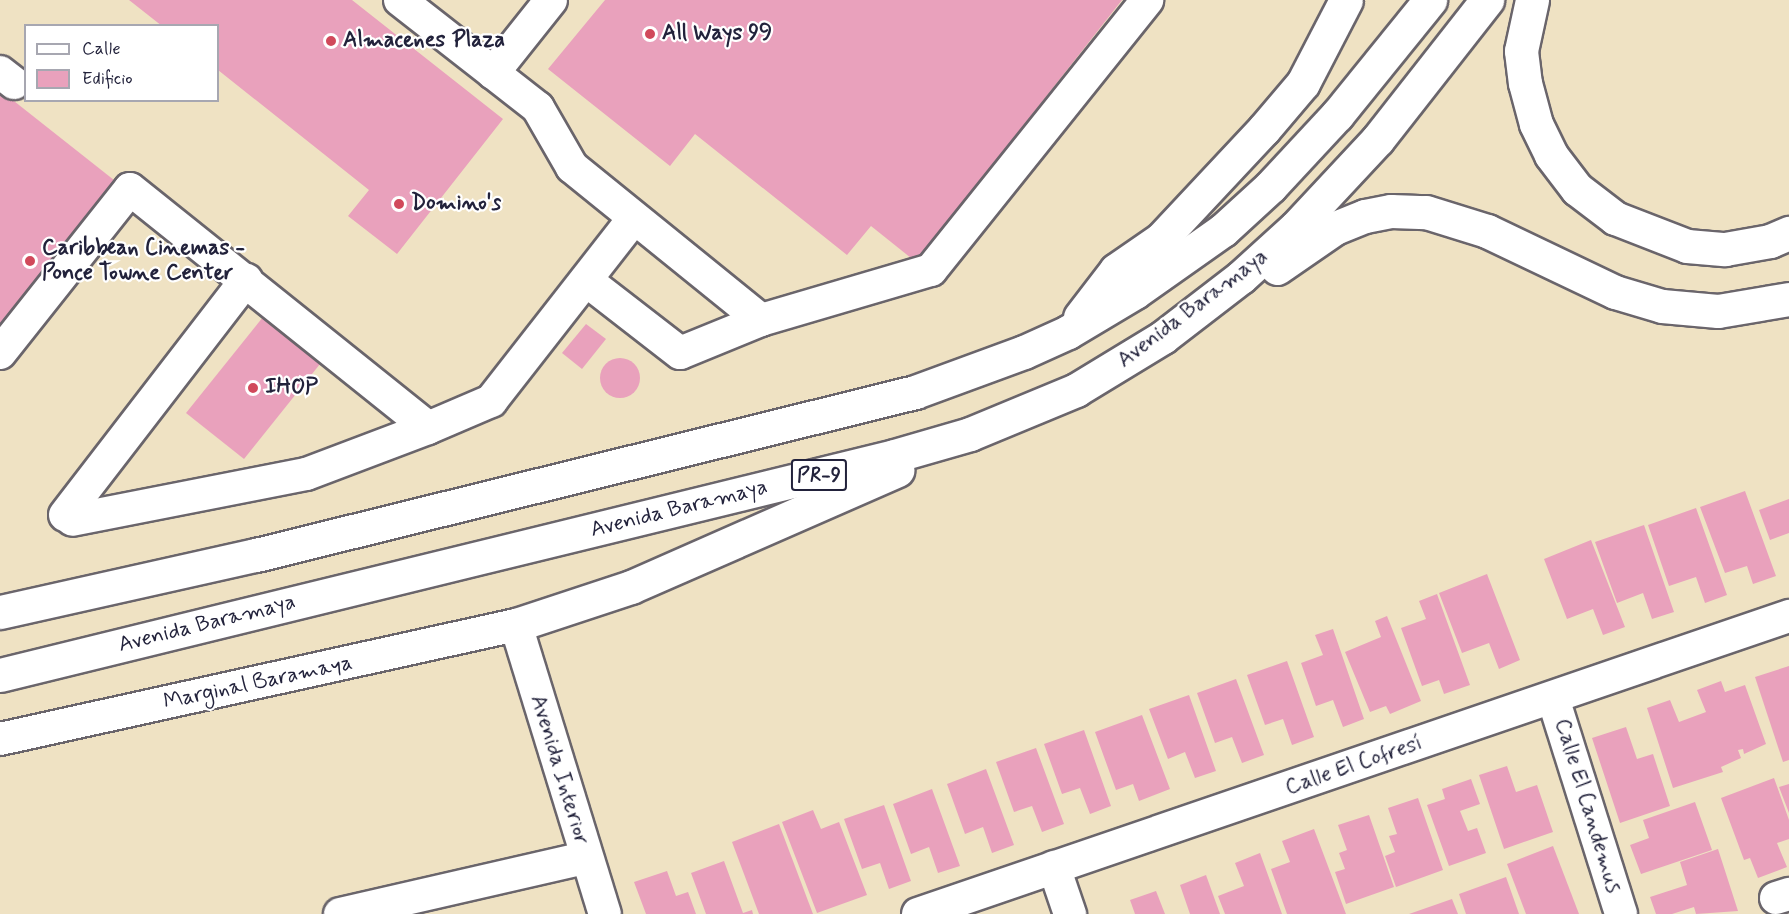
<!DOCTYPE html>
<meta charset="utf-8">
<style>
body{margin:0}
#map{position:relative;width:1789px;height:914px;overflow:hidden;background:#efe2c3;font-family:Mynerve,sans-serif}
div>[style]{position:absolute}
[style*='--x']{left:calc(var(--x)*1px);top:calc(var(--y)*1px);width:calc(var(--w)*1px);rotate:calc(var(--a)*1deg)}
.building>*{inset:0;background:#e9a1bc}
.round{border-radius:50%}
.roads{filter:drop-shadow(2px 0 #6a656b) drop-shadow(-2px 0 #6a656b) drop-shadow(0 2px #6a656b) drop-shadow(0 -2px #6a656b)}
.minor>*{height:32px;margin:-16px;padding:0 16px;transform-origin:16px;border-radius:16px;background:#fff}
.highway>*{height:33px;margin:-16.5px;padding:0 16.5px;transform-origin:16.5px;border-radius:16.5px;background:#fff}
.dots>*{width:16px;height:16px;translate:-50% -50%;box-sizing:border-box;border:3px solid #fff;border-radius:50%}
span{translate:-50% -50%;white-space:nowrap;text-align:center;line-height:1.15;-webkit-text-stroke:4.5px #fff;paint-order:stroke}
.shield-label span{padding:2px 4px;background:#fff;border:2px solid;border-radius:4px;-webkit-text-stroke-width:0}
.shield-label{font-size:21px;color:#22223b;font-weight:700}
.poi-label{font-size:22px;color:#22223b;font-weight:700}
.left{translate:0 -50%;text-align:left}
.street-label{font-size:22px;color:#22223b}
.legend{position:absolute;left:24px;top:24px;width:195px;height:78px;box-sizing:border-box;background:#fff;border:2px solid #a7a7b1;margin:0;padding:8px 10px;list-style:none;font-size:18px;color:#22223b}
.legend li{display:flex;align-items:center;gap:12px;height:30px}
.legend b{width:30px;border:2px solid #a7a7b1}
</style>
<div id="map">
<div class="building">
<div style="clip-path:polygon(129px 0,352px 0,503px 119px,397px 254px,348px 216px,369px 190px,218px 70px,218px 26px,162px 26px)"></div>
<div style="clip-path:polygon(605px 0,1122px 0,916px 262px,871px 226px,847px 255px,695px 134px,670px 166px,548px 69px)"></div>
<div style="clip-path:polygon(0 90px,119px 184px,0 338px)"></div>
<div style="clip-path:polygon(263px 317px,320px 364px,244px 459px,186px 413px)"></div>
<div style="clip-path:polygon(586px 324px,606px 339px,582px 369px,562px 353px)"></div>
<div class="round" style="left:600px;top:358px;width:40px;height:40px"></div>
<div style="clip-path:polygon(1745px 491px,1776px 576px,1753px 584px,1747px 566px,1725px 573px,1700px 507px)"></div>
<div style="clip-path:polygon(1789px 499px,1789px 533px,1770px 540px,1759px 510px)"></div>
<div style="clip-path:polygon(1696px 508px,1727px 595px,1705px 603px,1696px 577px,1669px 586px,1648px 525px)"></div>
<div style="clip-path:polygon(1644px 525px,1674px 612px,1652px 619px,1643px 593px,1617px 603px,1595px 542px)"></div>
<div style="clip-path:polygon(1591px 540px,1625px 627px,1603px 635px,1593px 609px,1567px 619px,1544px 559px)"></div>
<div style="clip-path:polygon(1487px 574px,1520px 660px,1499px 669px,1489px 643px,1462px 653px,1439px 593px)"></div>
<div style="clip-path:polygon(1437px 594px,1470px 685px,1444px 694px,1439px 680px,1422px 686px,1401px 628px,1426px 619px,1419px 601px)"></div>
<div style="clip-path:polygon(1387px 616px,1421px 701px,1390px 714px,1386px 706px,1370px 712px,1345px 652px,1381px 637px,1375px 621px)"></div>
<div style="clip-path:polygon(1333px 629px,1364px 719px,1343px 727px,1333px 700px,1316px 706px,1301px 663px,1323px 655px,1315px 635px)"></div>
<div style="clip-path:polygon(1287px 661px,1314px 737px,1292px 745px,1283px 719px,1265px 725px,1247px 675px)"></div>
<div style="clip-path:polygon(1789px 666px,1789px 760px,1783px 762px,1755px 677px)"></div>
<div style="clip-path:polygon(1236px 679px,1264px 755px,1242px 763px,1232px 737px,1215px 743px,1197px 693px)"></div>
<div style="clip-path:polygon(1721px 681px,1725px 692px,1745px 685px,1766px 744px,1744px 754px,1743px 749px,1738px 750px,1741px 758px,1721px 767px,1723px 772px,1673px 788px,1647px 708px,1670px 700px,1679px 722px,1706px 712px,1697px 690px)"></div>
<div style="clip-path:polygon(1189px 695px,1216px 771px,1195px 778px,1185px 752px,1168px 759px,1149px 709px)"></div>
<div style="clip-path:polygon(1142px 715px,1170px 789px,1139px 801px,1133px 784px,1116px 790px,1095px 732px)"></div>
<div style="clip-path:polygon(1626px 727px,1637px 759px,1653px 754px,1670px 806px,1620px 823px,1592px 738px)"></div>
<div style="clip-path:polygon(1084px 730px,1111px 806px,1090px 814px,1080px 788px,1062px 794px,1044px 744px)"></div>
<div style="clip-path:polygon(1036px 748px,1064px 824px,1042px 832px,1032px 806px,1014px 812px,996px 762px)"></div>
<div style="clip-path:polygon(1507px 766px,1516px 792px,1537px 785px,1553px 832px,1504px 849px,1479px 775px)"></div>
<div style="clip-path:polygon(986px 769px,1014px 845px,992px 853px,983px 827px,965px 834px,947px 784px)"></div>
<div style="clip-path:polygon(1774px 778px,1789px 820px,1789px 839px,1777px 843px,1787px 867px,1758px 878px,1750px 858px,1744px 860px,1721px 798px)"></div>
<div style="clip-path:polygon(1471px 779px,1480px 804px,1460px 811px,1468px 831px,1477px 828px,1486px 853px,1449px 866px,1427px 805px,1445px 799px,1442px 789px)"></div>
<div style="clip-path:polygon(1789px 784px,1789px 813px,1779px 787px)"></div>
<div style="clip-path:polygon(932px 789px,960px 866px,938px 873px,929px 847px,911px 854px,893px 804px)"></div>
<div style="clip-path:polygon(1418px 798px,1443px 870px,1396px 887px,1385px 856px,1395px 852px,1389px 836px,1397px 834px,1388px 808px)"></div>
<div style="clip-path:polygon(1695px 802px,1712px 850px,1641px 874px,1630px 845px,1649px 838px,1643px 820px)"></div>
<div style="clip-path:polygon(884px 805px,911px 881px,889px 889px,880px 863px,862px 869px,844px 819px)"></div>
<div style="clip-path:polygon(813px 810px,821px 829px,839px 822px,867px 895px,817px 913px,782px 822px)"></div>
<div style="clip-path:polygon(1369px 815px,1394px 887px,1346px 904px,1335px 872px,1345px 869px,1339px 853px,1347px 850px,1338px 825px)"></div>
<div style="clip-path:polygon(779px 824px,813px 914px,759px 914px,732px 842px)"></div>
<div style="clip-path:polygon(1314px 829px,1346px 914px,1287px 914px,1271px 869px,1290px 862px,1282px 841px)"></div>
<div style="clip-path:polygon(1553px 846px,1579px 914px,1526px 914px,1507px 864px)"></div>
<div style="clip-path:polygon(1718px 849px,1738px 911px,1696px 914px,1694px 907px,1672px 914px,1656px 914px,1650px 897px,1687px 885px,1680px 862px)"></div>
<div style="clip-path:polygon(1260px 853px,1282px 914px,1225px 914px,1218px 896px,1244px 886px,1235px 863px)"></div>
<div style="clip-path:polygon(724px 861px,743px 913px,752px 910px,753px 914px,706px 914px,691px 873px)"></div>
<div style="clip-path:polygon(667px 871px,676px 896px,688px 892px,696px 914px,646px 914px,634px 882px)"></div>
<div style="clip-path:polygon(1206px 875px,1220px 914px,1190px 914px,1180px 885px)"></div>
<div style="clip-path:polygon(1506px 877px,1519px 914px,1466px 914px,1459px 894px)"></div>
<div style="clip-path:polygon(1156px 891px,1165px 914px,1135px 914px,1130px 900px)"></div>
<div style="clip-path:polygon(1452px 899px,1458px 914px,1409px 914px)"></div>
</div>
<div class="roads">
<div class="minor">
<div style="--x:400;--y:0;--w:175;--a:38"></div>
<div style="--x:538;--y:108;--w:68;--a:60"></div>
<div style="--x:572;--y:167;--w:243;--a:39"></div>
<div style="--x:761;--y:320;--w:87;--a:157.8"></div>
<div style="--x:680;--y:353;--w:119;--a:-142.2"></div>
<div style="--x:0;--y:72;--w:18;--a:38"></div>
<div style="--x:493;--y:73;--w:93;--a:-51.5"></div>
<div style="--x:761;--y:320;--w:177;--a:-16.4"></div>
<div style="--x:931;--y:270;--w:346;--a:-51.3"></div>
<div style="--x:0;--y:353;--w:209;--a:-51.6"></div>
<div style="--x:130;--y:189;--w:382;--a:38.7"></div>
<div style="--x:428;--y:428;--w:130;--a:159.3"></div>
<div style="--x:306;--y:474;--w:238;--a:168.9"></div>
<div style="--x:428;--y:428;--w:69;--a:-23.2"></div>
<div style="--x:491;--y:401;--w:231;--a:-52"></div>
<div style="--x:65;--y:515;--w:297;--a:-52.4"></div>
<div style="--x:1553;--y:698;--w:226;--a:72.5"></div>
<div style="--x:0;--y:739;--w:528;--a:-12.46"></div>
<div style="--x:516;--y:625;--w:302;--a:72.9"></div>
<div style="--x:1054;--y:867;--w:50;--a:71.2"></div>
<div style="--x:1776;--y:898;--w:14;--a:-17"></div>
<div style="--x:340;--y:914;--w:251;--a:-12.9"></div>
<div style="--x:918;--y:914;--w:921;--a:-18.89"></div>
</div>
<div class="highway">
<div style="--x:1532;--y:0;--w:52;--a:102.2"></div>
<div style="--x:1521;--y:51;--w:32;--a:83"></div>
<div style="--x:1525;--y:83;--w:42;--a:75"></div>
<div style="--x:1536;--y:124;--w:34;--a:64"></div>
<div style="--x:1551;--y:155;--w:43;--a:52.6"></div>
<div style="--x:1577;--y:189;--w:48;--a:37.3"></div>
<div style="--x:1615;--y:218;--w:77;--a:21.3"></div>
<div style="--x:1687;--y:246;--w:38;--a:5"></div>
<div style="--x:1725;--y:249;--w:46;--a:-10.1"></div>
<div style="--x:1770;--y:241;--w:21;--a:-23"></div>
<div style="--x:1277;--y:268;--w:70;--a:-34.6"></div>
<div style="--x:1335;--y:228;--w:32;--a:-22"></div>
<div style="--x:1365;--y:216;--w:26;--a:-11"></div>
<div style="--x:1391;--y:211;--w:35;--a:2"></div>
<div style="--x:1426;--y:212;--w:64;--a:17.3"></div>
<div style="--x:1487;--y:231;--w:142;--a:25.5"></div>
<div style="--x:1615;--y:292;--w:49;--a:16.6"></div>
<div style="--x:1662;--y:306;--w:56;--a:5.1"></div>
<div style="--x:1718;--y:311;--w:72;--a:-9.6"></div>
<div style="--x:1080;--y:317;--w:59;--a:-52.5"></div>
<div style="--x:1116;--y:270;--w:55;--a:-34.6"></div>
<div style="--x:1161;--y:239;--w:151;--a:-46.9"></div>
<div style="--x:1264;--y:129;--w:60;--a:-49.7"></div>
<div style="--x:1303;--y:83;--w:93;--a:-62.6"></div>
<div style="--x:0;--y:612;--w:262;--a:-12.6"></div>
<div style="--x:256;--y:555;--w:679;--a:-13.89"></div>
<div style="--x:915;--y:392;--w:116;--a:-20.2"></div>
<div style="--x:1024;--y:352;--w:48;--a:-24.4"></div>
<div style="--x:1068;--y:332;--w:78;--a:-30.8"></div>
<div style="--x:1135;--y:292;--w:108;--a:-35.2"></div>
<div style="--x:1223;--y:230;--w:65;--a:-42.5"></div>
<div style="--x:1271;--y:186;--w:97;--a:-47.1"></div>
<div style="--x:1337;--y:115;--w:148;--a:-51"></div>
<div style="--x:516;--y:625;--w:121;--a:-18.3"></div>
<div style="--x:631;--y:587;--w:291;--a:-23.7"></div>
<div style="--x:0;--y:675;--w:920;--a:-13.76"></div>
<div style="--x:894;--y:456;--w:79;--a:-16.1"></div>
<div style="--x:970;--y:434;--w:115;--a:-22.5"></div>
<div style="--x:1076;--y:390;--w:102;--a:-31.3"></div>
<div style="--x:1163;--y:337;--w:98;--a:-37.6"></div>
<div style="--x:1241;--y:277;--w:74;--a:-42.3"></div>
<div style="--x:1296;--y:227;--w:120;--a:-47"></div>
<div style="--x:1378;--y:139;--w:177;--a:-51.9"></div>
</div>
</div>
<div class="dots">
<div style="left:650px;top:34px;background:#d1495b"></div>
<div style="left:331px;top:41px;background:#d1495b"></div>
<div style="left:399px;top:204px;background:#d1495b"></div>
<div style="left:30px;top:261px;background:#d1495b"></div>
<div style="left:253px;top:388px;background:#d1495b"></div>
</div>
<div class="shield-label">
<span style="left:819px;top:475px">PR-9</span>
</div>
<div class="poi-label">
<span class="left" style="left:662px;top:34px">All Ways 99</span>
<span class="left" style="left:343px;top:41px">Almacenes Plaza</span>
<span class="left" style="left:411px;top:204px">Domino's</span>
<span class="left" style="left:42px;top:261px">Caribbean Cinemas -<br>Ponce Towne Center</span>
<span class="left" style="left:265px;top:388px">IHOP</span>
</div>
<div class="street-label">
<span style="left:1193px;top:309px;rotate:-37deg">Avenida Baramaya</span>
<span style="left:679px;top:509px;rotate:-14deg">Avenida Baramaya</span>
<span style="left:207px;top:624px;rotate:-14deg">Avenida Baramaya</span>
<span style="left:258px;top:683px;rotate:-12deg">Marginal Baramaya</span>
<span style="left:1354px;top:766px;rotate:-19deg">Calle El Cofresí</span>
<span style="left:559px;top:770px;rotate:73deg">Avenida Interior</span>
<span style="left:1587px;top:806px;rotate:73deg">Calle El Candemus</span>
</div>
<ul class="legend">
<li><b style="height:8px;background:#fff"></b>Calle</li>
<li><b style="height:16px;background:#e9a1bc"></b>Edificio</li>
</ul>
</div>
